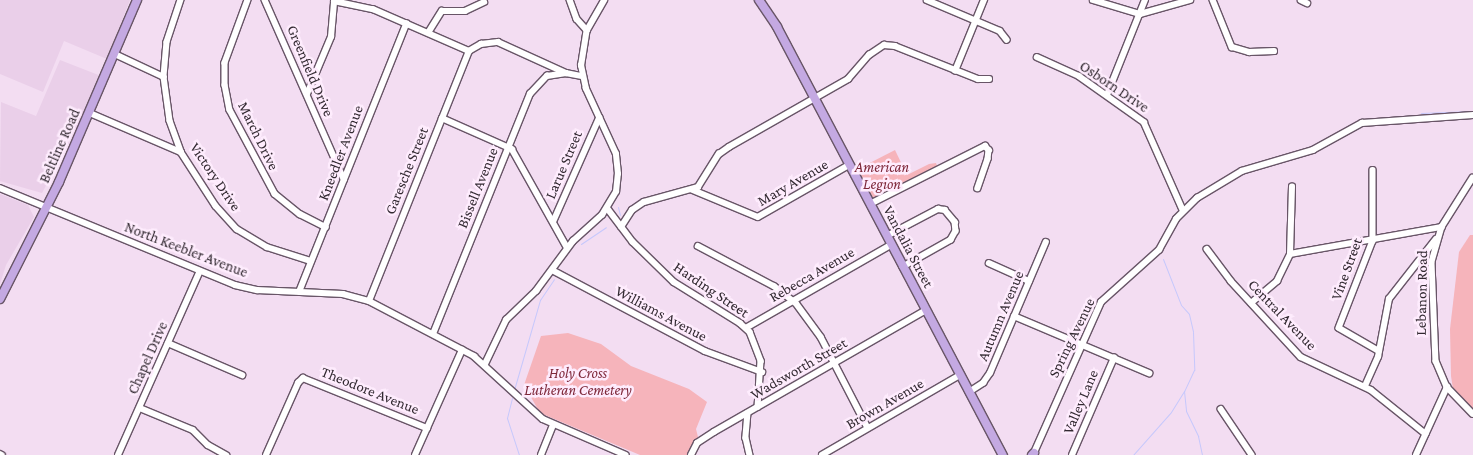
<!DOCTYPE html>
<style>
body{margin:0}
#map{position:relative;width:1473px;height:455px;overflow:hidden;background:#f3ddf2;font-family:"Crimson Pro",serif}
div>[style]{position:absolute}
[style*='--x']{left:calc(var(--x)*1px);top:calc(var(--y)*1px);width:calc(var(--w)*1px);rotate:calc(var(--a)*1deg)}
.built>*{inset:0;background:#eacfe9}
.green>*{inset:0;background:#f6b4bb}
.stream>*{height:1px;margin:-0.5px;padding:0 0.5px;transform-origin:0.5px;border-radius:0.5px;background:#c6c8fc}
.roads{filter:drop-shadow(1px 0 #685567) drop-shadow(-1px 0 #685567) drop-shadow(0 1px #685567) drop-shadow(0 -1px #685567)}
.minor>*{height:5.5px;margin:-2.75px;padding:0 2.75px;transform-origin:2.75px;border-radius:2.75px;background:#fff}
.major>*{height:8px;margin:-4px;padding:0 4px;transform-origin:4px;border-radius:4px;background:#c4a9e2}
span{translate:-50% -50%;white-space:nowrap;text-align:center;line-height:1.15;-webkit-text-stroke:5px #feecfd;paint-order:stroke}
.street-label{font-size:15px;color:#322931}
.park-label{font-size:15px;color:#7e2739;font-style:italic}
</style>
<div id="map">
<div class="built">
<div style="clip-path:polygon(0 0,130px 0,107px 59px,64px 41px,43px 92px,0 74px)"></div>
<div style="clip-path:polygon(60px 60px,101px 76px,72px 138px,42px 193px,0 181px,1px 102px,36px 116px)"></div>
<div style="clip-path:polygon(0 194px,28px 205px,34px 217px,6px 265px,0 284px)"></div>
</div>
<div class="green">
<div style="clip-path:polygon(895px 150px,907px 175px,929px 164px,936px 163px,937px 166px,873px 198px,858px 169px)"></div>
<div style="clip-path:polygon(1470px 235px,1473px 235px,1473px 409px,1453px 389px,1451px 376px,1450px 329px,1459px 252px)"></div>
<div style="clip-path:polygon(568px 333px,601px 344px,631px 366px,689px 389px,707px 402px,696px 429px,698px 437px,688px 455px,640px 455px,540px 413px,524px 385px,541px 336px)"></div>
</div>
<div class="stream">
<div style="--x:1421;--y:113;--w:52;--a:-2.2"></div>
<div style="--x:618;--y:207;--w:8;--a:76"></div>
<div style="--x:581;--y:244;--w:30;--a:-34"></div>
<div style="--x:1163;--y:259;--w:49;--a:68.6"></div>
<div style="--x:1181;--y:305;--w:12;--a:48"></div>
<div style="--x:1189;--y:314;--w:18;--a:77"></div>
<div style="--x:1193;--y:332;--w:38;--a:88"></div>
<div style="--x:1194;--y:370;--w:23;--a:115"></div>
<div style="--x:1184;--y:391;--w:20;--a:84"></div>
<div style="--x:1186;--y:411;--w:28;--a:64"></div>
<div style="--x:1198;--y:436;--w:19;--a:78"></div>
<div style="--x:514;--y:390;--w:94;--a:-73.9"></div>
<div style="--x:540;--y:300;--w:25;--a:-56"></div>
<div style="--x:512;--y:398;--w:21;--a:104"></div>
<div style="--x:507;--y:418;--w:39;--a:72"></div>
<div style="--x:1133;--y:455;--w:57;--a:-48.5"></div>
<div style="--x:1171;--y:412;--w:25;--a:-58"></div>
</div>
<div class="roads">
<div class="minor">
<div style="--x:181;--y:0;--w:44;--a:108.4"></div>
<div style="--x:167;--y:42;--w:35;--a:95"></div>
<div style="--x:164;--y:77;--w:44;--a:82.2"></div>
<div style="--x:170;--y:121;--w:33;--a:70"></div>
<div style="--x:181;--y:152;--w:64;--a:57.1"></div>
<div style="--x:216;--y:206;--w:31;--a:48"></div>
<div style="--x:237;--y:229;--w:35;--a:31"></div>
<div style="--x:267;--y:247;--w:46;--a:17.7"></div>
<div style="--x:248;--y:0;--w:67;--a:110.1"></div>
<div style="--x:225;--y:63;--w:22;--a:90"></div>
<div style="--x:225;--y:85;--w:25;--a:79"></div>
<div style="--x:230;--y:110;--w:95;--a:61.8"></div>
<div style="--x:275;--y:194;--w:32;--a:39"></div>
<div style="--x:300;--y:214;--w:29;--a:27"></div>
<div style="--x:265;--y:0;--w:196;--a:66.2"></div>
<div style="--x:570;--y:0;--w:20;--a:70"></div>
<div style="--x:577;--y:19;--w:15;--a:48"></div>
<div style="--x:927;--y:0;--w:79;--a:23"></div>
<div style="--x:1000;--y:31;--w:11;--a:52"></div>
<div style="--x:1093;--y:0;--w:49;--a:16.6"></div>
<div style="--x:1140;--y:14;--w:52;--a:-15.6"></div>
<div style="--x:1213;--y:0;--w:51;--a:68"></div>
<div style="--x:1232;--y:47;--w:18;--a:16"></div>
<div style="--x:1249;--y:52;--w:25;--a:-2"></div>
<div style="--x:1301;--y:0;--w:7;--a:27"></div>
<div style="--x:334;--y:1;--w:40;--a:12"></div>
<div style="--x:373;--y:9;--w:105;--a:23.6"></div>
<div style="--x:428;--y:33;--w:26;--a:-58"></div>
<div style="--x:442;--y:11;--w:23;--a:0"></div>
<div style="--x:465;--y:11;--w:21;--a:-25"></div>
<div style="--x:469;--y:51;--w:14;--a:-30"></div>
<div style="--x:481;--y:44;--w:17;--a:-7"></div>
<div style="--x:498;--y:42;--w:75;--a:24.5"></div>
<div style="--x:566;--y:73;--w:16;--a:11"></div>
<div style="--x:115;--y:54;--w:54;--a:25.1"></div>
<div style="--x:1037;--y:57;--w:46;--a:24.3"></div>
<div style="--x:1079;--y:76;--w:80;--a:35.3"></div>
<div style="--x:1144;--y:122;--w:96;--a:66.1"></div>
<div style="--x:955;--y:71;--w:77;--a:-67.8"></div>
<div style="--x:307;--y:94;--w:62;--a:-67.2"></div>
<div style="--x:331;--y:37;--w:37;--a:-85"></div>
<div style="--x:1107;--y:95;--w:102;--a:-68.2"></div>
<div style="--x:90;--y:113;--w:99;--a:23.2"></div>
<div style="--x:442;--y:118;--w:77;--a:23.9"></div>
<div style="--x:512;--y:149;--w:112;--a:60.7"></div>
<div style="--x:1373;--y:170;--w:71;--a:90"></div>
<div style="--x:1373;--y:241;--w:93;--a:111.3"></div>
<div style="--x:1339;--y:328;--w:46;--a:29.9"></div>
<div style="--x:1473;--y:178;--w:58;--a:122.3"></div>
<div style="--x:1442;--y:227;--w:37;--a:106"></div>
<div style="--x:1432;--y:263;--w:98;--a:87.7"></div>
<div style="--x:1436;--y:361;--w:28;--a:67"></div>
<div style="--x:1447;--y:387;--w:37;--a:46"></div>
<div style="--x:0;--y:188;--w:254;--a:22.4"></div>
<div style="--x:235;--y:285;--w:23;--a:13"></div>
<div style="--x:257;--y:290;--w:86;--a:2.7"></div>
<div style="--x:343;--y:294;--w:27;--a:15"></div>
<div style="--x:369;--y:301;--w:119;--a:27.6"></div>
<div style="--x:474;--y:356;--w:93;--a:42.4"></div>
<div style="--x:543;--y:419;--w:90;--a:23.4"></div>
<div style="--x:693;--y:190;--w:70;--a:22.6"></div>
<div style="--x:758;--y:217;--w:105;--a:-29.7"></div>
<div style="--x:870;--y:204;--w:129;--a:-26.8"></div>
<div style="--x:985;--y:146;--w:6;--a:45"></div>
<div style="--x:989;--y:150;--w:9;--a:96"></div>
<div style="--x:988;--y:159;--w:31;--a:109"></div>
<div style="--x:608;--y:209;--w:41;--a:52.9"></div>
<div style="--x:633;--y:242;--w:57;--a:44.3"></div>
<div style="--x:674;--y:282;--w:78;--a:31.8"></div>
<div style="--x:740;--y:323;--w:13;--a:42"></div>
<div style="--x:750;--y:332;--w:31;--a:69"></div>
<div style="--x:761;--y:361;--w:46;--a:93.7"></div>
<div style="--x:553;--y:222;--w:114;--a:-66.1"></div>
<div style="--x:621;--y:227;--w:20;--a:-57"></div>
<div style="--x:632;--y:210;--w:14;--a:-34"></div>
<div style="--x:644;--y:202;--w:56;--a:-15.5"></div>
<div style="--x:698;--y:187;--w:39;--a:-58"></div>
<div style="--x:719;--y:154;--w:12;--a:-35"></div>
<div style="--x:729;--y:147;--w:137;--a:-29.7"></div>
<div style="--x:848;--y:79;--w:32;--a:-49"></div>
<div style="--x:869;--y:55;--w:18;--a:-34"></div>
<div style="--x:884;--y:45;--w:11;--a:5"></div>
<div style="--x:895;--y:46;--w:89;--a:21.7"></div>
<div style="--x:978;--y:79;--w:11;--a:0"></div>
<div style="--x:887;--y:236;--w:58;--a:-27.9"></div>
<div style="--x:938;--y:209;--w:7;--a:8"></div>
<div style="--x:945;--y:210;--w:16;--a:50"></div>
<div style="--x:955;--y:222;--w:9;--a:84"></div>
<div style="--x:956;--y:231;--w:10;--a:119"></div>
<div style="--x:951;--y:240;--w:55;--a:150.6"></div>
<div style="--x:698;--y:246;--w:86;--a:27.8"></div>
<div style="--x:774;--y:286;--w:28;--a:38"></div>
<div style="--x:796;--y:303;--w:42;--a:53.7"></div>
<div style="--x:821;--y:337;--w:102;--a:62.7"></div>
<div style="--x:1207;--y:249;--w:40;--a:53"></div>
<div style="--x:1231;--y:281;--w:103;--a:47.4"></div>
<div style="--x:1301;--y:357;--w:77;--a:25.2"></div>
<div style="--x:1371;--y:390;--w:70;--a:38.7"></div>
<div style="--x:1290;--y:254;--w:154;--a:-10.1"></div>
<div style="--x:989;--y:263;--w:44;--a:24.2"></div>
<div style="--x:552;--y:270;--w:173;--a:27.9"></div>
<div style="--x:705;--y:351;--w:61;--a:20.2"></div>
<div style="--x:299;--y:292;--w:289;--a:-68.2"></div>
<div style="--x:369;--y:301;--w:269;--a:-68.2"></div>
<div style="--x:1251;--y:303;--w:34;--a:-40"></div>
<div style="--x:1277;--y:281;--w:30;--a:-64"></div>
<div style="--x:1290;--y:254;--w:67;--a:-88.3"></div>
<div style="--x:1014;--y:316;--w:147;--a:22.9"></div>
<div style="--x:746;--y:328;--w:167;--a:-29.8"></div>
<div style="--x:433;--y:334;--w:259;--a:-68"></div>
<div style="--x:530;--y:94;--w:25;--a:-47"></div>
<div style="--x:547;--y:76;--w:19;--a:-9"></div>
<div style="--x:168;--y:343;--w:81;--a:23.4"></div>
<div style="--x:485;--y:364;--w:49;--a:-64.5"></div>
<div style="--x:506;--y:320;--w:42;--a:-44"></div>
<div style="--x:536;--y:291;--w:62;--a:-53.5"></div>
<div style="--x:573;--y:241;--w:39;--a:-42"></div>
<div style="--x:602;--y:215;--w:27;--a:-59"></div>
<div style="--x:616;--y:192;--w:18;--a:-84"></div>
<div style="--x:618;--y:174;--w:20;--a:-96"></div>
<div style="--x:616;--y:154;--w:72;--a:-114.8"></div>
<div style="--x:586;--y:89;--w:24;--a:-102"></div>
<div style="--x:581;--y:66;--w:36;--a:-81"></div>
<div style="--x:587;--y:30;--w:34;--a:-60"></div>
<div style="--x:1365;--y:386;--w:32;--a:-66"></div>
<div style="--x:1378;--y:357;--w:59;--a:-79.3"></div>
<div style="--x:1389;--y:299;--w:76;--a:-51.9"></div>
<div style="--x:969;--y:392;--w:17;--a:-33"></div>
<div style="--x:983;--y:383;--w:12;--a:-55"></div>
<div style="--x:990;--y:373;--w:142;--a:-66.9"></div>
<div style="--x:140;--y:408;--w:57;--a:22.5"></div>
<div style="--x:193;--y:430;--w:21;--a:45"></div>
<div style="--x:208;--y:445;--w:21;--a:29"></div>
<div style="--x:1221;--y:409;--w:55;--a:56"></div>
<div style="--x:748;--y:413;--w:25;--a:95"></div>
<div style="--x:746;--y:438;--w:17;--a:77"></div>
<div style="--x:0;--y:454;--w:2;--a:27"></div>
<div style="--x:118;--y:455;--w:201;--a:-66"></div>
<div style="--x:266;--y:455;--w:79;--a:-66"></div>
<div style="--x:298;--y:383;--w:7;--a:-45"></div>
<div style="--x:303;--y:378;--w:134;--a:22"></div>
<div style="--x:415;--y:455;--w:115;--a:-65.9"></div>
<div style="--x:541;--y:455;--w:32;--a:-68"></div>
<div style="--x:691;--y:455;--w:13;--a:-63"></div>
<div style="--x:697;--y:443;--w:20;--a:-33"></div>
<div style="--x:714;--y:432;--w:245;--a:-29.9"></div>
<div style="--x:822;--y:455;--w:160;--a:-30.1"></div>
<div style="--x:1033;--y:455;--w:167;--a:-66"></div>
<div style="--x:1101;--y:302;--w:78;--a:-41.9"></div>
<div style="--x:1159;--y:250;--w:35;--a:-61"></div>
<div style="--x:1176;--y:219;--w:30;--a:-45"></div>
<div style="--x:1197;--y:198;--w:52;--a:-31"></div>
<div style="--x:1242;--y:171;--w:74;--a:-16.5"></div>
<div style="--x:1313;--y:150;--w:56;--a:-28.9"></div>
<div style="--x:1362;--y:123;--w:111;--a:-4.1"></div>
<div style="--x:1072;--y:455;--w:106;--a:-66.6"></div>
<div style="--x:1416;--y:455;--w:75;--a:-65.5"></div>
</div>
<div class="major">
<div style="--x:759;--y:0;--w:32;--a:56"></div>
<div style="--x:777;--y:27;--w:484;--a:62.2"></div>
<div style="--x:0;--y:299;--w:131;--a:-63.2"></div>
<div style="--x:59;--y:182;--w:198;--a:-66.8"></div>
<div style="--x:1032;--y:455;--w:3;--a:-45"></div>
</div>
</div>
<div class="street-label">
<span style="left:310px;top:71px;rotate:67deg">Greenfield Drive</span>
<span style="left:1114px;top:87px;rotate:34deg">Osborn Drive</span>
<span style="left:258px;top:136px;rotate:64deg">March Drive</span>
<span style="left:60px;top:146px;rotate:-66deg">Beltline Road</span>
<span style="left:341px;top:153px;rotate:-69deg">Kneedler Avenue</span>
<span style="left:564px;top:165px;rotate:-67deg">Larue Street</span>
<span style="left:407px;top:171px;rotate:-68deg">Garesche Street</span>
<span style="left:215px;top:177px;rotate:56deg">Victory Drive</span>
<span style="left:793px;top:183px;rotate:-30deg">Mary Avenue</span>
<span style="left:478px;top:188px;rotate:-68deg">Bissell Avenue</span>
<span style="left:908px;top:247px;rotate:62deg">Vandalia Street</span>
<span style="left:186px;top:250px;rotate:21deg">North Keebler Avenue</span>
<span style="left:1347px;top:269px;rotate:-70deg">Vine Street</span>
<span style="left:812px;top:275px;rotate:-30deg">Rebecca Avenue</span>
<span style="left:711px;top:290px;rotate:34deg">Harding Street</span>
<span style="left:1422px;top:293px;rotate:-89deg">Lebanon Road</span>
<span style="left:661px;top:314px;rotate:28deg">Williams Avenue</span>
<span style="left:1282px;top:315px;rotate:46deg">Central Avenue</span>
<span style="left:1001px;top:316px;rotate:-67deg">Autumn Avenue</span>
<span style="left:1072px;top:338px;rotate:-64deg">Spring Avenue</span>
<span style="left:148px;top:358px;rotate:-66deg">Chapel Drive</span>
<span style="left:799px;top:369px;rotate:-30deg">Wadsworth Street</span>
<span style="left:370px;top:391px;rotate:22deg">Theodore Avenue</span>
<span style="left:1081px;top:402px;rotate:-67deg">Valley Lane</span>
<span style="left:885px;top:404px;rotate:-30deg">Brown Avenue</span>
</div>
<div class="park-label">
<span style="left:882px;top:176px">American<br>Legion</span>
<span style="left:578px;top:382px">Holy Cross<br>Lutheran Cemetery</span>
</div>
</div>
